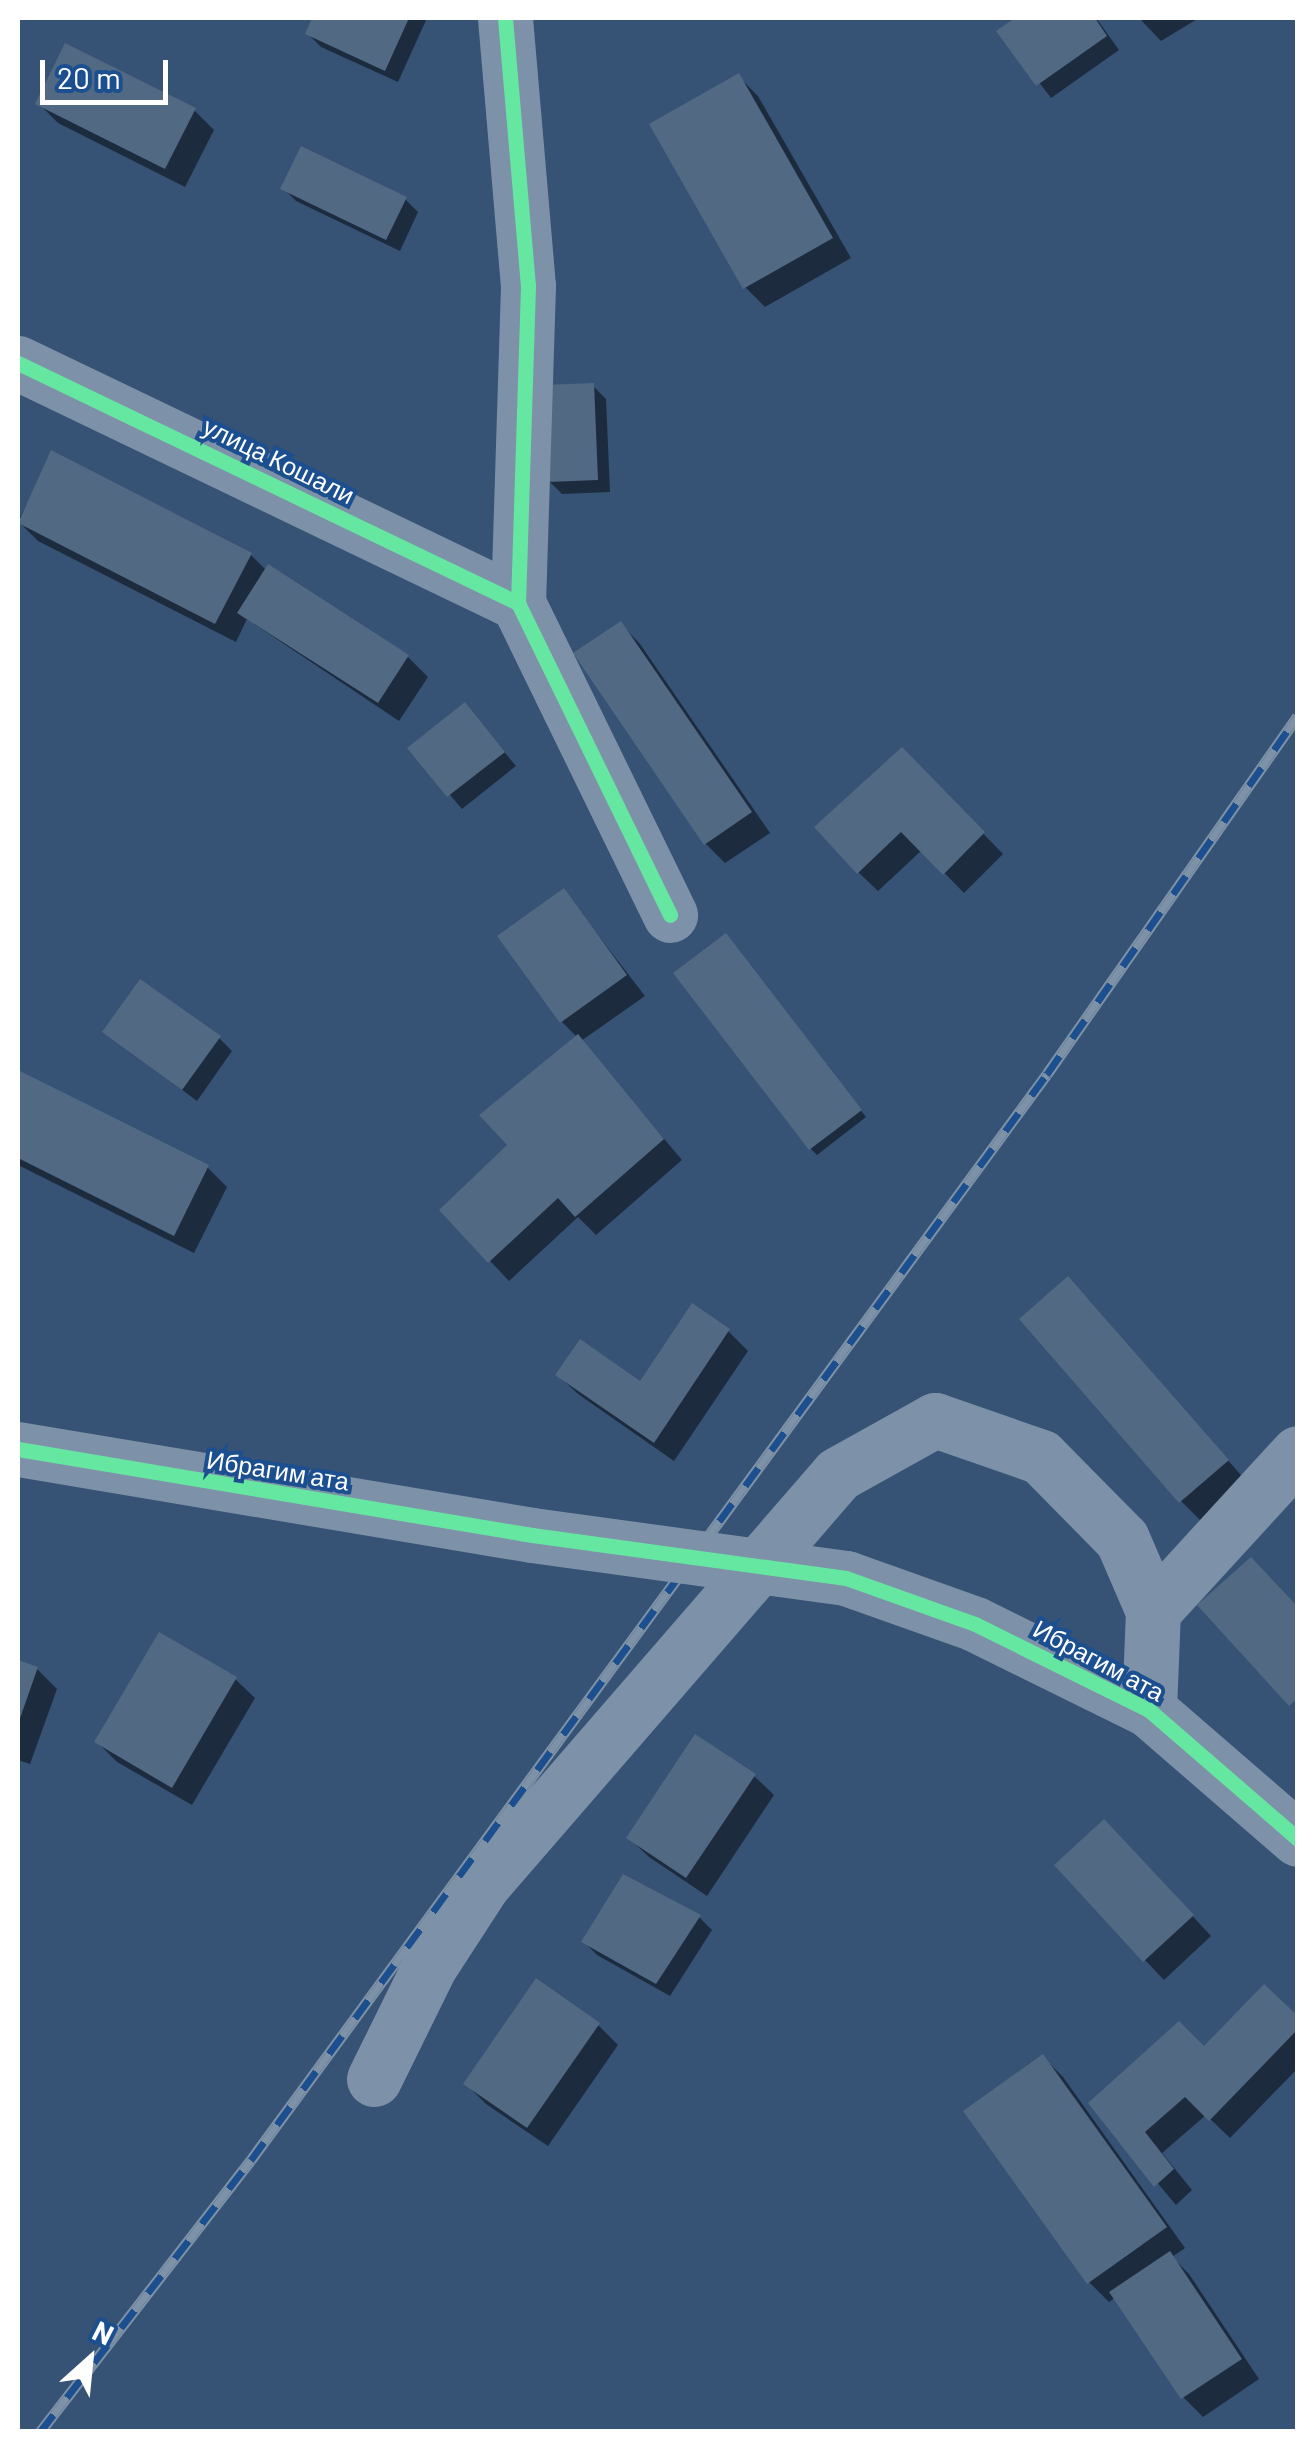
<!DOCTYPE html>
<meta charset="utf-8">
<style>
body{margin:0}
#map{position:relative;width:1315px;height:2449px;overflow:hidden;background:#365274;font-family:Barlow,sans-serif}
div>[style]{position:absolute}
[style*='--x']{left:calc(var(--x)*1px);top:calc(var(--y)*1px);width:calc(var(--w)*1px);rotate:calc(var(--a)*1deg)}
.shadow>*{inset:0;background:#0007}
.building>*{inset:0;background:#526984}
.minor>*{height:55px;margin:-27.5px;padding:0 27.5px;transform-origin:27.5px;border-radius:27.5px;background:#7d92a8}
.rail>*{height:11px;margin-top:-5.5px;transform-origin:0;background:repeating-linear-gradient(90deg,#1b4f8f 0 22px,#7e92a7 0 44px);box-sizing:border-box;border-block:2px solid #7e92a7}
.minor-bridge>*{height:55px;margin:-27.5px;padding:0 27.5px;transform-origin:27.5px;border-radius:27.5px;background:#7d92a8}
.cycleway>*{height:15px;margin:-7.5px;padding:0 7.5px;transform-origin:7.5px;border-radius:7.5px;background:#66e7a1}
span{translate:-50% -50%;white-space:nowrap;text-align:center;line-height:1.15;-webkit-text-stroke:8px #1b4f8f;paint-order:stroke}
.street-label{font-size:25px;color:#fff}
.frame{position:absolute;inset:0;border:20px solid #fff;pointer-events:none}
.north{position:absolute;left:40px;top:2309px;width:100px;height:100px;-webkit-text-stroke:8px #1b4f8f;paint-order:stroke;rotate:27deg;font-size:28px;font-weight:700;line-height:40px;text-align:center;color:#fff}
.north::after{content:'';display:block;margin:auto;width:35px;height:45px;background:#fff;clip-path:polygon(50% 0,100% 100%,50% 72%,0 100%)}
.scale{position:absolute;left:40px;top:60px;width:128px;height:45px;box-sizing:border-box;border:5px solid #fff;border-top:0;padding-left:12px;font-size:30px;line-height:35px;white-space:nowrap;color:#fff;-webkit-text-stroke:8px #1b4f8f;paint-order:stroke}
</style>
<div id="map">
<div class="shadow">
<div style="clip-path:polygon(315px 18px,427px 18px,398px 82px,321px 47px,308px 34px)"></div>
<div style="clip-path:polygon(1019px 18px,1096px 18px,1119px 50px,1051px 98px,1000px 31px)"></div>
<div style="clip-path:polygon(1139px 18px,1199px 18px,1161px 41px)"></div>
<div style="clip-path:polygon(738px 76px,758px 96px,851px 258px,765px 307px,745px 287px)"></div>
<div style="clip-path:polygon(38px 103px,194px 110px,214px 130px,185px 187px,58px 123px)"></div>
<div style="clip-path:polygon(283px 188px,405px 199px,418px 212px,400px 251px,296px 201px)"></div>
<div style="clip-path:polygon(593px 386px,606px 399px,610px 492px,562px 494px,549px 481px)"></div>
<div style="clip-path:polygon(53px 453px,251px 555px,267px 571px,269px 567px,408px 657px,428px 677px,399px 721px,247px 619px,236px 642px,38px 541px,18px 521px)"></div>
<div style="clip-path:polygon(621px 624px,640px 644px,770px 833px,725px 863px,705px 843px)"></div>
<div style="clip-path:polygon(465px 705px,516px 766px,462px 809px,411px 749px)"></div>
<div style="clip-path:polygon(902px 750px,1003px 854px,964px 893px,922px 850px,878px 891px,858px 872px)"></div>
<div style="clip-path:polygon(564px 891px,645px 996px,581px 1041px,682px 1160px,596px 1235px,578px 1217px,509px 1281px,442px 1210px,511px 1145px,578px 1038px,562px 1022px)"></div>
<div style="clip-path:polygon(731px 942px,866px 1117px,817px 1155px,811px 1149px)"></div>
<div style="clip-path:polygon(105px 1032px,219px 1038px,232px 1051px,197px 1101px)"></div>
<div style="clip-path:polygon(18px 1073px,207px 1167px,227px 1187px,194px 1253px,18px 1165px)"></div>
<div style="clip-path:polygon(1088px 1299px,1246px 1481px,1201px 1521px,1181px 1501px)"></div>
<div style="clip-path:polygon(728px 1331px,748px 1351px,674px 1461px,578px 1394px,558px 1375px,641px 1384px)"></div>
<div style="clip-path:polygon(18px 1663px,37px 1669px,57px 1689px,30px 1764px,18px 1760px)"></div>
<div style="clip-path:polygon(235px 1679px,255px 1698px,192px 1805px,117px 1762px,97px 1742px)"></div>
<div style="clip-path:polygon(754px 1776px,774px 1795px,707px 1896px,649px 1857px,629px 1838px)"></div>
<div style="clip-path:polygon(1124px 1842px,1211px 1936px,1164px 1980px,1145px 1960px)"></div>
<div style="clip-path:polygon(699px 1917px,712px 1930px,670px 1996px,597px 1955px,584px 1942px)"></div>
<div style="clip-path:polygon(1298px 2019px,1298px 2068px,1230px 2138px,1206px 2115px,1162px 2153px,1192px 2190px,1176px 2205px,1091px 2104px,1204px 2050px)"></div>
<div style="clip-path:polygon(598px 2025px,618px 2045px,548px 2146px,486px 2104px,466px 2084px)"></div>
<div style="clip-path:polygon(1043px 2057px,1063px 2077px,1185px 2248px,1172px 2257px,1189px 2274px,1259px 2379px,1203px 2417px,1183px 2397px,1116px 2297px,1109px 2302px,1089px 2282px)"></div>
</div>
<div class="building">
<div style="clip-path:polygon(312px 18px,409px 18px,385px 71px,305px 34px)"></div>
<div style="clip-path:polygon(1015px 18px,1095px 18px,1107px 36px,1036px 86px,996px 31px)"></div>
<div style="clip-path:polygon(65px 43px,196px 108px,165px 169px,35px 104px)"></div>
<div style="clip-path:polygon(739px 73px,833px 238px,743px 289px,649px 124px)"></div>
<div style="clip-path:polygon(301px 146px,407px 197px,386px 240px,280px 189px)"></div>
<div style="clip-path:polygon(594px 383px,598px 480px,547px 482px,542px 385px)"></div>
<div style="clip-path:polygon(51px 450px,252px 553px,215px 624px,18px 523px)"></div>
<div style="clip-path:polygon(268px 564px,409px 655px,378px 703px,237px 613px)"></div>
<div style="clip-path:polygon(621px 621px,752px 812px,704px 845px,573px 653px)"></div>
<div style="clip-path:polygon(465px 702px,505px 752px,447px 797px,407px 748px)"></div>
<div style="clip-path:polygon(902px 747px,985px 832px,943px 875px,901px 832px,857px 874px,814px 827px)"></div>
<div style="clip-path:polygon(564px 888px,627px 975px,560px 1023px,497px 936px)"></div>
<div style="clip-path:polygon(726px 933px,862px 1110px,809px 1150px,673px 973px)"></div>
<div style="clip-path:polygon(140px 979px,221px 1036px,182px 1090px,102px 1032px)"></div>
<div style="clip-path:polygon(578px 1034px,664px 1139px,575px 1217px,558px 1198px,488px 1263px,439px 1210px,507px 1145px,479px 1115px)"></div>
<div style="clip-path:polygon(18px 1070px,209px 1165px,174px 1236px,18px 1158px)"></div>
<div style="clip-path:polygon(1068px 1276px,1229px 1460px,1179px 1503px,1019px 1319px)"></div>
<div style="clip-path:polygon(692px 1303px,730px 1329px,654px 1443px,555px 1375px,580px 1339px,640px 1381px)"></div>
<div style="clip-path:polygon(1251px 1557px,1298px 1607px,1298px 1698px,1289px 1706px,1197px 1605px)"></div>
<div style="clip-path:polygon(159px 1632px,237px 1677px,172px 1788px,94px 1742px)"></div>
<div style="clip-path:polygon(18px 1660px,38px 1667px,18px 1724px)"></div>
<div style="clip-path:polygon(695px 1734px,756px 1774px,686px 1878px,626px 1838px)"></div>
<div style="clip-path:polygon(1104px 1819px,1194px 1915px,1143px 1962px,1054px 1865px)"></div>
<div style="clip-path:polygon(623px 1874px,701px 1915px,656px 1984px,581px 1942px)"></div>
<div style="clip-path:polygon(536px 1978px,600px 2023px,527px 2128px,463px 2084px)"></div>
<div style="clip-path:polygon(1264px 1984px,1298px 2016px,1298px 2029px,1209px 2121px,1185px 2097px,1145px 2132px,1174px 2169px,1154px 2187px,1088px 2103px,1179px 2021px,1204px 2046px)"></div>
<div style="clip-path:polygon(1043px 2054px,1167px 2227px,1087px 2284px,963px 2111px)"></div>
<div style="clip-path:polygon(1170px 2251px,1242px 2359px,1181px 2399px,1109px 2292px)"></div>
</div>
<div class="minor">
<div style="--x:505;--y:18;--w:269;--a:85.1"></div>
<div style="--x:528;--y:286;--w:317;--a:91.8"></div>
<div style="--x:518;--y:603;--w:347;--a:64"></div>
<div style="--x:18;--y:363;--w:555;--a:25.64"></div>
<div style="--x:18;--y:1449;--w:521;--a:9.5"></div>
<div style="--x:846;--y:1578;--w:137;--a:19.6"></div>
<div style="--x:975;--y:1624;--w:194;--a:26.3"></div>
<div style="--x:1149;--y:1710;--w:197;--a:40.9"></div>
<div style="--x:1149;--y:1710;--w:99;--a:-87.7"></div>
<div style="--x:1153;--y:1611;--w:214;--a:-47.5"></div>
<div style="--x:374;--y:2079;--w:125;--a:-63.8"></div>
<div style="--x:429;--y:1967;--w:99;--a:-57"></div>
<div style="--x:483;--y:1884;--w:542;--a:-49.11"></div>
<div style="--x:838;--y:1474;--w:111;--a:-29.1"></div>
<div style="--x:935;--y:1420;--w:112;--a:19.2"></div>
<div style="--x:1041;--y:1457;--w:115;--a:45.4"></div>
<div style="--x:1122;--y:1539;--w:78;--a:66.7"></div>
</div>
<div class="rail">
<div style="--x:40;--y:2432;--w:344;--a:-52.2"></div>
<div style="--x:251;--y:2160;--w:1346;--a:-53.76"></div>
<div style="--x:1047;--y:1074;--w:437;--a:-55"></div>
</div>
<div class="minor-bridge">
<div style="--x:532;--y:1535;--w:317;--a:7.8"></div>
</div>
<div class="cycleway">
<div style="--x:505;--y:18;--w:269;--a:85.1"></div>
<div style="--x:528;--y:286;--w:317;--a:91.8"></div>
<div style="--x:518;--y:603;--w:347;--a:64"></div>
<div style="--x:18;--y:363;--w:555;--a:25.64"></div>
<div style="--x:18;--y:1449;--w:521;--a:9.5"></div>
<div style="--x:532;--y:1535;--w:317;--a:7.8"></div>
<div style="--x:846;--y:1578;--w:137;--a:19.6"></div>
<div style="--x:975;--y:1624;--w:194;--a:26.3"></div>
<div style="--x:1149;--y:1710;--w:197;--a:40.9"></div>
</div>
<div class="street-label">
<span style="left:279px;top:460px;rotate:26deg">улица Кошали</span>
<span style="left:278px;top:1470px;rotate:9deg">Ибрагим ата</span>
<span style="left:1099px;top:1660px;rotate:28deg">Ибрагим ата</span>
</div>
<div class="frame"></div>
<div class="north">N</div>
<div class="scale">20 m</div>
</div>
